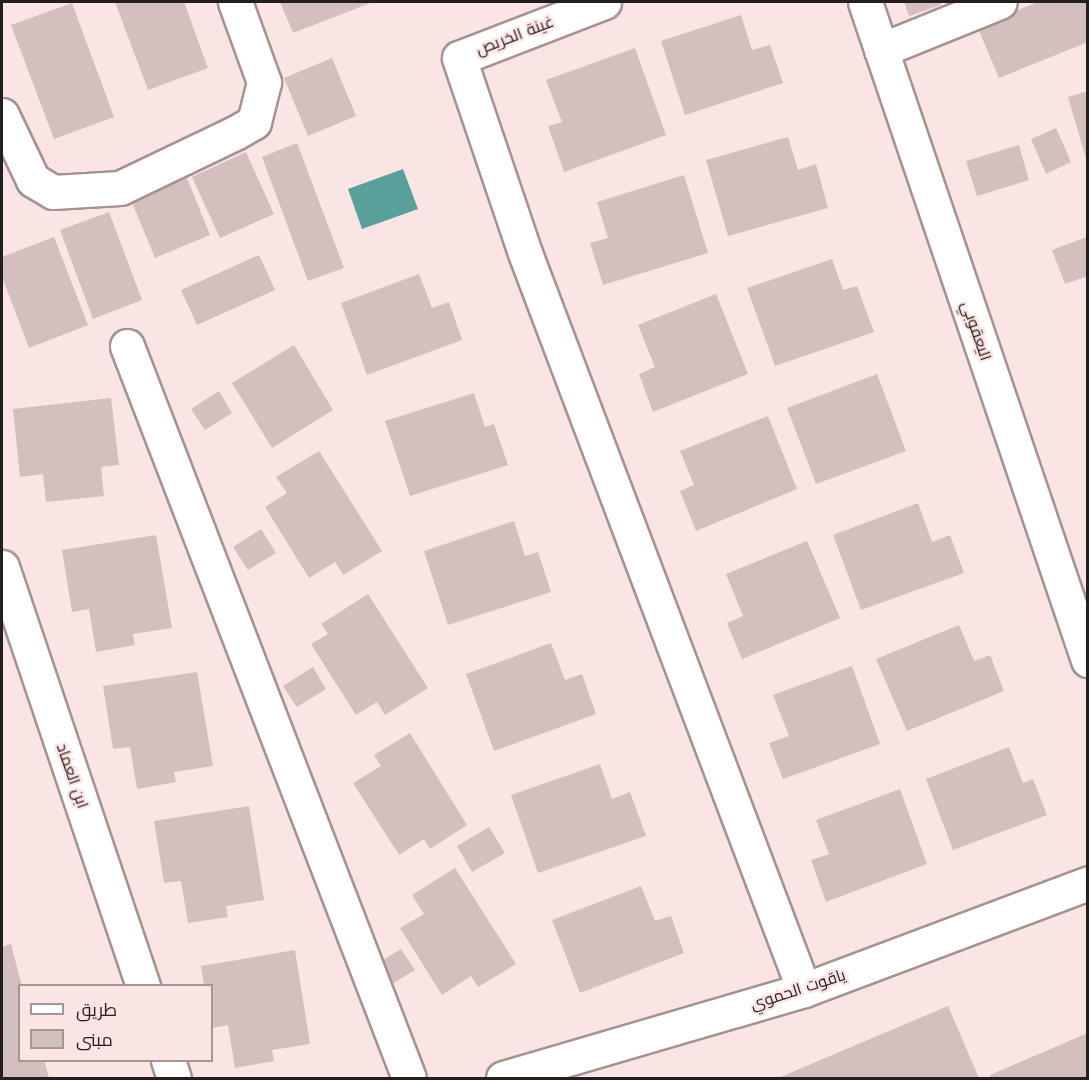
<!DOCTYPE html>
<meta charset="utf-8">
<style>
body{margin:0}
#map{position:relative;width:1089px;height:1080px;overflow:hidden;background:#fbe5e4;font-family:"Work Sans",Cairo,sans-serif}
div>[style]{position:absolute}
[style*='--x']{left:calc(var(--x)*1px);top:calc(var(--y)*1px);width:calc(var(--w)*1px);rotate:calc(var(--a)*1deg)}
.water>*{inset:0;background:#599f9a}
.building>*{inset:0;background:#d3bfbe}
.roads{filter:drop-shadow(2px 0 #a59291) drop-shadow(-2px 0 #a59291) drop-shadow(0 2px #a59291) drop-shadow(0 -2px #a59291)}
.street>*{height:33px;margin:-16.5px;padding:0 16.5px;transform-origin:16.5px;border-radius:16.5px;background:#fff}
span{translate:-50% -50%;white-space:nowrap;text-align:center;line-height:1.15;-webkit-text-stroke:4.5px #fbe5e4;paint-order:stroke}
.street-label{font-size:16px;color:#251e1e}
.frame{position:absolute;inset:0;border:3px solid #251e1e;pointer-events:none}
.legend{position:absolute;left:18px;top:984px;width:195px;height:78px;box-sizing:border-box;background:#fbe5e4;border:2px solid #a59595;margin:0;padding:8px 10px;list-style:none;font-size:18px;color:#251e1e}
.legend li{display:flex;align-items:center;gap:12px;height:30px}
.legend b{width:30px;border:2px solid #a59595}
</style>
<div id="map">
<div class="water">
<div style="clip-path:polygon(403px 169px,418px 209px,362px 229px,348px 189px)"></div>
</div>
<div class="building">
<div style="clip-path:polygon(115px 2px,184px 2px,208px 68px,148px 90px)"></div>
<div style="clip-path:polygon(280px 2px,373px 2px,293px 33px)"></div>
<div style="clip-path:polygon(904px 2px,940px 2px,941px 5px,909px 16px)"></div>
<div style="clip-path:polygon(1038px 2px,1088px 2px,1088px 42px,999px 78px,977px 26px)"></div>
<div style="clip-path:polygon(72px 3px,114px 117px,54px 139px,11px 25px)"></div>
<div style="clip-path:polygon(741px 15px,752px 50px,770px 45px,783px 83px,685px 115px,661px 41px)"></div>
<div style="clip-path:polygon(635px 48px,666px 135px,564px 172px,548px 126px,562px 122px,546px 80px)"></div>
<div style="clip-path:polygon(332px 58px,356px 116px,308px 136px,284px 78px)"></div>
<div style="clip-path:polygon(1088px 91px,1088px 162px,1087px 162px,1068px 97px)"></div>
<div style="clip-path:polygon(1056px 128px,1071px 162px,1046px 174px,1031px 139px)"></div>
<div style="clip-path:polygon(788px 137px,798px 170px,816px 164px,828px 208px,728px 236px,706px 160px)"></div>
<div style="clip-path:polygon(297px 143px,344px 268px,308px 281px,262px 157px)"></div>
<div style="clip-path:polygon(1019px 145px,1029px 180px,977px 196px,966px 161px)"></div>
<div style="clip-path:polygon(246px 152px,274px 214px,220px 238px,192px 177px)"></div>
<div style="clip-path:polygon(684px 175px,708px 253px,603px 285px,590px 243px,608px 238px,597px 202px)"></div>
<div style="clip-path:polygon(187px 178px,210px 235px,155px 258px,131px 200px)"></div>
<div style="clip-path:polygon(109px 212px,142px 300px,93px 319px,60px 230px)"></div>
<div style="clip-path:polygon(54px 237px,88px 325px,29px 348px,2px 277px,2px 257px)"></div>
<div style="clip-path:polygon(1087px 237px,1088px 276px,1065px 284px,1052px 250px)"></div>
<div style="clip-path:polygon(259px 255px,275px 290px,197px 325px,181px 290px)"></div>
<div style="clip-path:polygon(832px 259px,843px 290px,857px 286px,874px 332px,775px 366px,747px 288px)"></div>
<div style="clip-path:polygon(419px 274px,432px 308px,449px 302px,462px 340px,367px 375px,341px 303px)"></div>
<div style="clip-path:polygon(716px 294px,748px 374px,653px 412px,639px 374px,655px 367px,638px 325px)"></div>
<div style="clip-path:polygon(294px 345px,333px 410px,272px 448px,232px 383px)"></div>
<div style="clip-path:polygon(877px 374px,906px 451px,816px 484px,787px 408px)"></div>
<div style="clip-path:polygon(219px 391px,232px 413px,205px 430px,191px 409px)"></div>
<div style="clip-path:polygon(474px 393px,485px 427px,494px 424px,508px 465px,410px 496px,385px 421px)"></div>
<div style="clip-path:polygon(111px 398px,119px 465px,101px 467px,104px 496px,46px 502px,43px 474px,20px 477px,13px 409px)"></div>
<div style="clip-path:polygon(768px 416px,797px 489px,696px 531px,680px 491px,694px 485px,680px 451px)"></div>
<div style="clip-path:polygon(319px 451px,382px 551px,343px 575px,335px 562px,309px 578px,265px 507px,287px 493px,276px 477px)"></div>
<div style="clip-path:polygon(918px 503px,932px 542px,950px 535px,964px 573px,861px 610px,833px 535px)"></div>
<div style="clip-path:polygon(514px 521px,525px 556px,538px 552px,551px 592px,448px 625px,424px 551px)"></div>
<div style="clip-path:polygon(261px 529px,276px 553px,248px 570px,233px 547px)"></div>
<div style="clip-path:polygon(156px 535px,172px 628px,133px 634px,135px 645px,96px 652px,89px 609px,72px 612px,62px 550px)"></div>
<div style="clip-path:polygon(807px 541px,840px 618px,742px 659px,727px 623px,743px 616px,726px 574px)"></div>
<div style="clip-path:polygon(368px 594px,428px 688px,385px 715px,377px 702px,356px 715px,311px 644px,328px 634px,321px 624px)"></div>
<div style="clip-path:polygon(959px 625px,974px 661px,990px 655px,1004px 691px,907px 731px,876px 659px)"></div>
<div style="clip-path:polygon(551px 643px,565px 680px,582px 674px,596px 714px,494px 751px,466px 674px)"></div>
<div style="clip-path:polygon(852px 666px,880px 744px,783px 779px,769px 743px,789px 736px,773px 695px)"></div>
<div style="clip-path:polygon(313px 667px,326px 689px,297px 707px,283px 686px)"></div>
<div style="clip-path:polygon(197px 672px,213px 766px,174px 772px,176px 782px,137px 789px,130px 747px,113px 749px,103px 686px)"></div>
<div style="clip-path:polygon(410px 733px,467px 825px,430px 849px,424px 839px,399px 855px,353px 783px,381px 766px,374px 755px)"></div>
<div style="clip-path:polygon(1009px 747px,1023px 783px,1033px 779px,1047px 815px,953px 850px,926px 779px)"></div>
<div style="clip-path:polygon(600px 764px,612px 799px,630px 792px,646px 836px,538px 873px,511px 795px)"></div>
<div style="clip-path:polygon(900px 789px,927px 864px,826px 902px,811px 860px,829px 854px,816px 820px)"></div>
<div style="clip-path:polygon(249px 806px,264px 900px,226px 906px,228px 917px,188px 923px,181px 881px,164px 883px,154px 821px)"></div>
<div style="clip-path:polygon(489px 827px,505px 853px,472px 872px,457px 846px)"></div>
<div style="clip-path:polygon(455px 868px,516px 964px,478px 987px,471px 976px,442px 995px,400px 928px,424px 914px,412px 895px)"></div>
<div style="clip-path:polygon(641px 886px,655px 921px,671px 916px,684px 953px,580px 993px,552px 920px)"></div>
<div style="clip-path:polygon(11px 944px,22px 986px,20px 1060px,44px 1060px,49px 1078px,2px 1078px,2px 947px)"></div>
<div style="clip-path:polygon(401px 949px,415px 970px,392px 984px,378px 963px)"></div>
<div style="clip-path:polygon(295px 950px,310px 1044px,272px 1050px,274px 1061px,235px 1068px,228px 1025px,212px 1028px,212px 986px,204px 986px,201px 966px)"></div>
<div style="clip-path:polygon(948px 1006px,979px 1078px,778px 1078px)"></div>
<div style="clip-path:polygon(1088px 1033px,1088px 1078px,991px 1078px,990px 1075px)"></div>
</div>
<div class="roads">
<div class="street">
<div style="--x:604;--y:2;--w:155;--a:158.9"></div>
<div style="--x:459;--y:58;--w:206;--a:71.3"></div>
<div style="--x:525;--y:253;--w:788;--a:69.27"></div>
<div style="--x:865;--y:2;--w:695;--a:71.28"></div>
<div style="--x:881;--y:50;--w:128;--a:-22"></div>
<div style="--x:2;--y:115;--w:72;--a:64.5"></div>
<div style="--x:33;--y:180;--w:23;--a:31"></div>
<div style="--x:53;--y:192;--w:67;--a:-3.4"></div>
<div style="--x:120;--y:188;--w:127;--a:-25.6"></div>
<div style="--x:235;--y:133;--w:22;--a:-30"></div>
<div style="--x:254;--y:122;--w:41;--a:-76"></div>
<div style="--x:264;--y:82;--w:85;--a:-109.9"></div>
<div style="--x:127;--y:346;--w:784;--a:68.93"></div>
<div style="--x:2;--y:567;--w:442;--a:71.4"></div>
<div style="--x:168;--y:1060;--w:19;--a:72"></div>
<div style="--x:503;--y:1078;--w:314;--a:-16.3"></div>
<div style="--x:804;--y:990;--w:303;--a:-20.6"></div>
</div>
</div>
<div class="street-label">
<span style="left:515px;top:36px;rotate:-21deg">غينة الخريص</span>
<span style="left:976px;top:331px;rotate:71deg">اليعقوبي</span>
<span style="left:72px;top:776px;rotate:71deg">ابن العماد</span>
<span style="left:798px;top:990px;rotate:-18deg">ياقوت الحموي</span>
</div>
<div class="frame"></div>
<ul class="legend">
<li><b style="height:8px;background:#fff"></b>طريق</li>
<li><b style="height:16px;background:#d3bfbe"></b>مبنى</li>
</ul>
</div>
